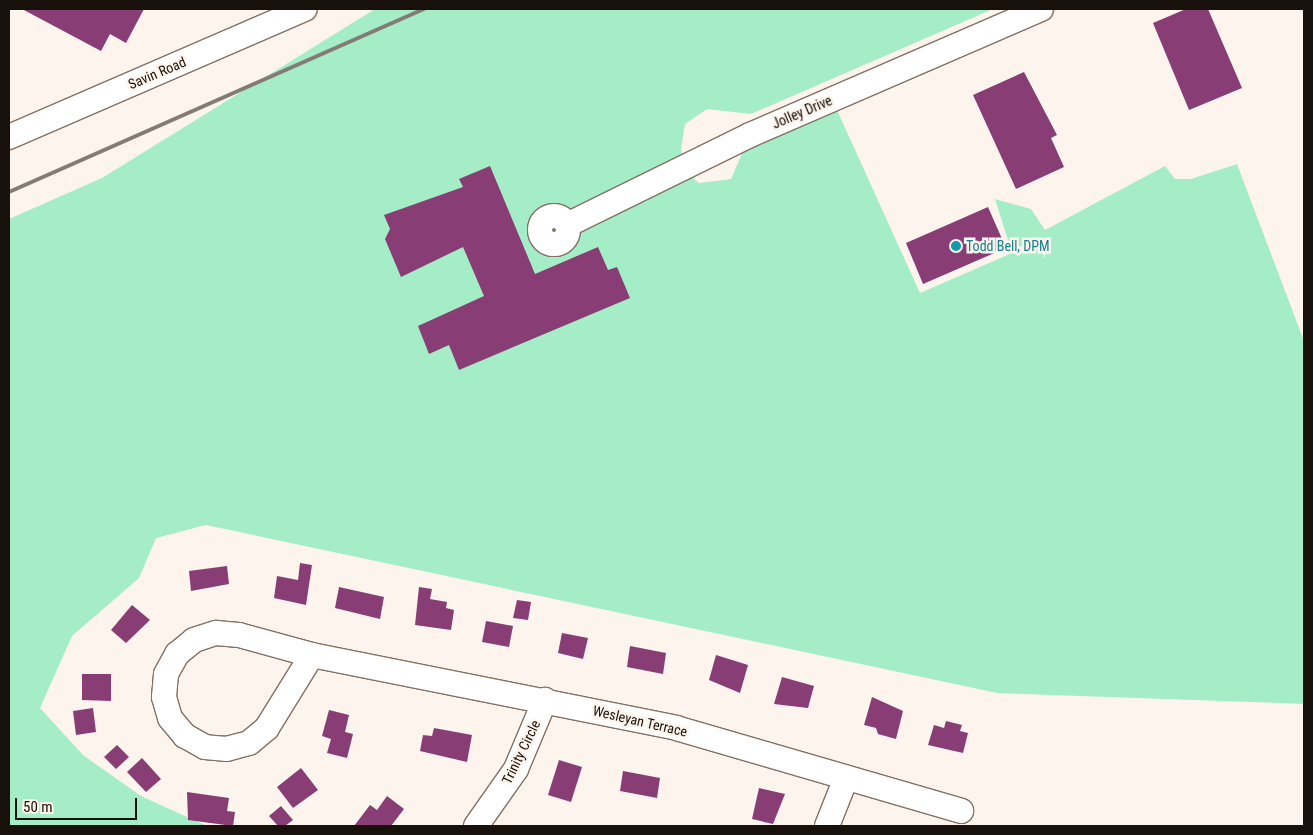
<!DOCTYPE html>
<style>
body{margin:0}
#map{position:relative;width:1313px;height:835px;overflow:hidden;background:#fef4ee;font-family:"Roboto Condensed",sans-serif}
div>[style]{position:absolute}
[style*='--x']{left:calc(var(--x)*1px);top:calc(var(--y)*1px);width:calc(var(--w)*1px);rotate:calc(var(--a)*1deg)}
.green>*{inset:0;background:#a5edc7}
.building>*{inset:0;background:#883d75}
.roads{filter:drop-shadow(1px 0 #847063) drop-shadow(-1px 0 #847063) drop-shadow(0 1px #847063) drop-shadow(0 -1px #847063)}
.minor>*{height:24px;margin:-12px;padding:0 12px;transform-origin:12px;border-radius:12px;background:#fff}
.minor>.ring{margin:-12px;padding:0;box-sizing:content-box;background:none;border:24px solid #fff;border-radius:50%}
.rail>*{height:4px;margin:-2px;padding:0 2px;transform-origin:2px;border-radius:2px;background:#847b76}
.dots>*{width:14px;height:14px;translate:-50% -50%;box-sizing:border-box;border:2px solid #fef4ee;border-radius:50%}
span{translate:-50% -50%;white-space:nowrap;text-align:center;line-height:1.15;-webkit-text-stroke:5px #fef4ee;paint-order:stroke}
.street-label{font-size:14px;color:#18100b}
.culture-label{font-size:14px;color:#0d838f}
.left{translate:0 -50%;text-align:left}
.frame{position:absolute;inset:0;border:10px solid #18100b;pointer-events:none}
.scale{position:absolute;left:15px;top:798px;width:122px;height:22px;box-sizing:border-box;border:2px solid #18100b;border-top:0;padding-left:6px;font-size:15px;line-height:18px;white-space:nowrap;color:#18100b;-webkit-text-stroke:4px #fef4ee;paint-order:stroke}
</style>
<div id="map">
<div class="green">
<div style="clip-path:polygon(375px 9px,993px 9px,751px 114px,707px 109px,685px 124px,681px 148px,683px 169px,699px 183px,731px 179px,750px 135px,832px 99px,920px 293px,1012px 253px,995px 199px,1031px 209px,1045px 230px,1165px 166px,1175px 179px,1191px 179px,1237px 164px,1304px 341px,1304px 704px,997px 693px,206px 525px,156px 538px,139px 578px,72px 636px,40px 708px,83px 755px,141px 796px,207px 826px,9px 826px,9px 219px,102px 178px)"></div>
</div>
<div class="building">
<div style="clip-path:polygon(22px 9px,144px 9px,126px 43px,110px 34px,101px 51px)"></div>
<div style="clip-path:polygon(1186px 9px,1208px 9px,1242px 88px,1189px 110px,1153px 23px)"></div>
<div style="clip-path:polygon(1024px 72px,1057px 135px,1051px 138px,1064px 167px,1016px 189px,973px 95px)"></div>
<div style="clip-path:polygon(490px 166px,535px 274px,598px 247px,608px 270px,617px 267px,630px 298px,459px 370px,449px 345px,429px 354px,418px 326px,484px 296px,463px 247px,401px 277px,385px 239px,390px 229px,384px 215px,463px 187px,459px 179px)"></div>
<div style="clip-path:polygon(988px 207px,1006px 248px,923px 284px,906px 243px)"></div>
<div style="clip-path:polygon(300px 563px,312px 565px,306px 605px,274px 598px,277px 576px,298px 580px)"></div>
<div style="clip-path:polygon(227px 566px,229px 584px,191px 591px,189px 571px)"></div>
<div style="clip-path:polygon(339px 587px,384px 597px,380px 619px,335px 608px)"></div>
<div style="clip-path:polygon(419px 587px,432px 589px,430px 599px,447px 602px,446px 608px,454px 610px,451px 630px,415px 625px)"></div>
<div style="clip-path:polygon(517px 600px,531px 602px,528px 620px,513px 618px)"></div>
<div style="clip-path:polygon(132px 605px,150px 620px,126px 643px,111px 630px)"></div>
<div style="clip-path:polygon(486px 621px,513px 626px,509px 647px,482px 642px)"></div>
<div style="clip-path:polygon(562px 633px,588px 638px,583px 659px,558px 653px)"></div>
<div style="clip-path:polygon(630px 646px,666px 653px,663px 674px,627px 667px)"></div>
<div style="clip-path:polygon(716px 655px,748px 665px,740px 693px,709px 680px)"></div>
<div style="clip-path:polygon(82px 674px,111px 674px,111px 701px,82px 700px)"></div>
<div style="clip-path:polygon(782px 677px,814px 686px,808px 708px,774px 704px)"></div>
<div style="clip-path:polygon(872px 697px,903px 711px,896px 739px,878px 734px,876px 728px,864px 725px)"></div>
<div style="clip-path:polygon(93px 708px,96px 732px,76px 735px,73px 711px)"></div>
<div style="clip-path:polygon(329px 710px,349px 715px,345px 732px,353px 734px,347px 758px,327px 753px,331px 739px,322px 736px)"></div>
<div style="clip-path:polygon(946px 721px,962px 725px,960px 731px,968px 733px,963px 753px,928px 745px,934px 725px,944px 728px)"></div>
<div style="clip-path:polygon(434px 728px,472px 735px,467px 762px,420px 751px,423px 735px,432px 736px)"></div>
<div style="clip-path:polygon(117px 745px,129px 757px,116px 769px,104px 757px)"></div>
<div style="clip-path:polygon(142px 758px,161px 779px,146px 792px,127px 772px)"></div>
<div style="clip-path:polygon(559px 760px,582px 767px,571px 802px,548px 795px)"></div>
<div style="clip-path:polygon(301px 768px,318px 790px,293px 808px,277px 787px)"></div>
<div style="clip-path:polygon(623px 771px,660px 778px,657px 798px,620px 791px)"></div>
<div style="clip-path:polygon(759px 788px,785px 794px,773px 824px,752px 819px)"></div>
<div style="clip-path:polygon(187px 792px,229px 798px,227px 811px,235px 812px,233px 826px,188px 820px)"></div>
<div style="clip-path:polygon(387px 796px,404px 809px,391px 826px,354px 826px,370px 805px,377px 810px)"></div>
<div style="clip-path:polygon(281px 806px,293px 820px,285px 826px,278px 826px,269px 816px)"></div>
</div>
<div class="roads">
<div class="minor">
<div style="--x:9;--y:137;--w:322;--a:-23.4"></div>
<div class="ring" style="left:540px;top:216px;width:4px;height:4px"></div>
<div style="--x:567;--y:225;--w:204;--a:-26.2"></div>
<div style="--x:750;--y:135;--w:317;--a:-23.4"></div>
<div style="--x:312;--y:655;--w:86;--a:121.7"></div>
<div style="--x:267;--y:728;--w:23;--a:140"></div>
<div style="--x:249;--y:743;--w:23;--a:165"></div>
<div style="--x:227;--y:749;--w:22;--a:-175"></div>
<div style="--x:205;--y:747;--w:23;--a:-151"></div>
<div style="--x:185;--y:736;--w:23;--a:-130"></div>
<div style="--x:170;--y:718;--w:22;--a:-106"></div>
<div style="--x:164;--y:697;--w:23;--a:-85"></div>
<div style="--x:166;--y:674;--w:23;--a:-61"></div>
<div style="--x:177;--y:654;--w:22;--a:-39"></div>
<div style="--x:194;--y:640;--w:23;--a:-18"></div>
<div style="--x:216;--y:633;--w:23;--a:5"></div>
<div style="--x:239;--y:635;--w:76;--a:15.3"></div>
<div style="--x:312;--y:655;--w:371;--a:11.3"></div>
<div style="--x:676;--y:728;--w:297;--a:16.2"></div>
<div style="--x:476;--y:826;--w:70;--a:-54.9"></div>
<div style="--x:516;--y:769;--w:75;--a:-67.2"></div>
<div style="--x:827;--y:826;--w:52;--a:-68.4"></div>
</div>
</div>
<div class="rail">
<div style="--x:9;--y:192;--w:454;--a:-23.8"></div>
</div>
<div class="dots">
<div style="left:956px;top:246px;background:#0f9aa8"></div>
</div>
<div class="street-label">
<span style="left:157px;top:73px;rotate:-23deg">Savin Road</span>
<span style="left:802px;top:112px;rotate:-23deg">Jolley Drive</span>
<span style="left:640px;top:721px;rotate:13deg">Wesleyan Terrace</span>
<span style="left:521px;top:752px;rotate:-64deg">Trinity Circle</span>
</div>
<div class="culture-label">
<span class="left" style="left:966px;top:246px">Todd Bell, DPM</span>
</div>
<div class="frame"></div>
<div class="scale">50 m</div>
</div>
